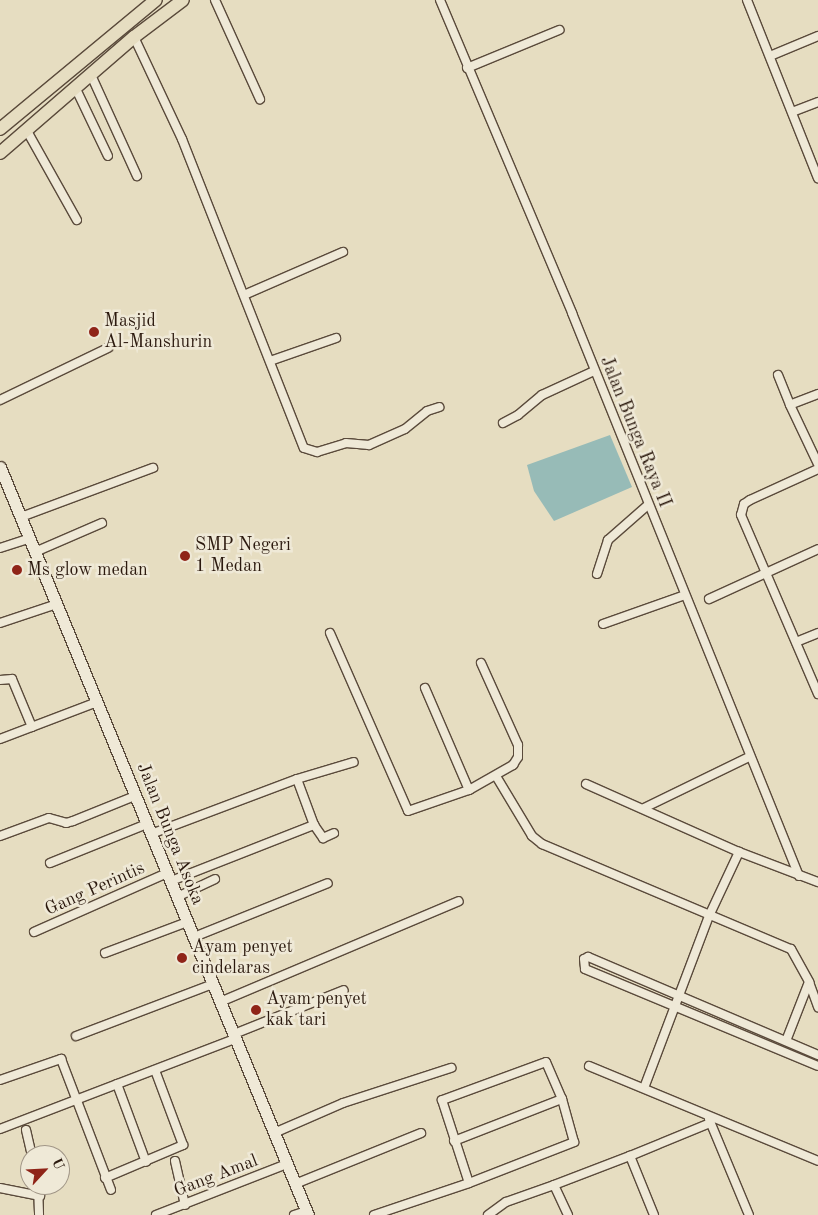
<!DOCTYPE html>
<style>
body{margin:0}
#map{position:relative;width:818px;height:1215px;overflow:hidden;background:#e6ddc1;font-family:"Old Standard TT",serif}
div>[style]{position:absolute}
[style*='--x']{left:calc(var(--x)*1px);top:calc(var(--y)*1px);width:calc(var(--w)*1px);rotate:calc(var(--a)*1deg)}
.water>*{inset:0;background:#97bbb7}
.roads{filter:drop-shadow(1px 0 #5a4a3b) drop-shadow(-1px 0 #5a4a3b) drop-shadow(0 1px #5a4a3b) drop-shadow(0 -1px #5a4a3b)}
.street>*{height:8px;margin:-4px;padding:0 4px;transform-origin:4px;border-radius:4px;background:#efe9d7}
.secondary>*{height:11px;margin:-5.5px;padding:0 5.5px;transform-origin:5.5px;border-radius:5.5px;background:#efe9d7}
.primary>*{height:12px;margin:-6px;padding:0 6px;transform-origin:6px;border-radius:6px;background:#e6ddc1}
.dots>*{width:14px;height:14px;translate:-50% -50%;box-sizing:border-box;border:2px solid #efe9d7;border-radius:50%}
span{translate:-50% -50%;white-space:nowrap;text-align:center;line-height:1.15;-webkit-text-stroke:5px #efe9d7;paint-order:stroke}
.poi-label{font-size:18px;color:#2b190e}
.left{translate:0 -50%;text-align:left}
.street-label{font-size:18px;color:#2b190e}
.north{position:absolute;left:20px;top:1145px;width:50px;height:50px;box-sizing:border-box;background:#efe9d7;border:1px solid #a19687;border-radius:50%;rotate:65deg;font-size:14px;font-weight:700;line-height:20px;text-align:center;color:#2b190e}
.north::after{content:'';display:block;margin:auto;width:18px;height:22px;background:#8f2418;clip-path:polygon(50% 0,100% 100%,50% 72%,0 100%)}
</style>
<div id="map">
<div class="water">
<div style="clip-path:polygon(610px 435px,632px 487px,554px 521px,534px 491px,527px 465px)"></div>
</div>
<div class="roads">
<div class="street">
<div style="--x:215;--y:0;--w:109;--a:65.6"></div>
<div style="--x:440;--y:0;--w:340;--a:67.1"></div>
<div style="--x:572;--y:313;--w:607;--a:68.04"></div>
<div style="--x:747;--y:0;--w:192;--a:68.3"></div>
<div style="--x:134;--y:37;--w:113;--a:64.8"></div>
<div style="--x:182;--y:139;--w:332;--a:68.5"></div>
<div style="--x:304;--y:448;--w:14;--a:17"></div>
<div style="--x:317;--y:452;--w:30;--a:-17"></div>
<div style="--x:346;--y:443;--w:23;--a:5"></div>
<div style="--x:369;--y:445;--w:39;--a:-24"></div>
<div style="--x:405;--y:429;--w:28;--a:-39"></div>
<div style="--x:427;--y:411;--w:13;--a:-18"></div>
<div style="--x:770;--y:56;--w:52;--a:-22.6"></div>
<div style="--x:467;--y:68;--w:100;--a:-22.4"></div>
<div style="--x:91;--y:75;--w:111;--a:65.5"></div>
<div style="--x:76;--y:89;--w:74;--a:64.5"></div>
<div style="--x:792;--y:112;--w:28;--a:-21"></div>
<div style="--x:27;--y:131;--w:102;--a:60.7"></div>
<div style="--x:244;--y:295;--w:108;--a:-23.5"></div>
<div style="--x:270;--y:361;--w:70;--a:-19.2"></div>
<div style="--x:778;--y:375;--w:32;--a:68"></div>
<div style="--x:818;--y:394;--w:30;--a:159"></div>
<div style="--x:790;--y:405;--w:65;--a:64.6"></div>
<div style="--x:0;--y:400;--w:120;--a:-25.7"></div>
<div style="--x:503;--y:423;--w:17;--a:-28"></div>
<div style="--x:518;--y:415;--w:31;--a:-40"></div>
<div style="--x:542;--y:395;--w:57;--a:-24.8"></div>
<div style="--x:818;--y:469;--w:75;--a:155.5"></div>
<div style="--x:750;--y:500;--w:7;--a:146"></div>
<div style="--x:744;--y:504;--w:11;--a:105"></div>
<div style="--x:741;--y:515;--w:195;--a:66.7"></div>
<div style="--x:21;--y:517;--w:141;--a:-20.4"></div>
<div style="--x:0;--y:548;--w:32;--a:-18"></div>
<div style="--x:35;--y:552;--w:73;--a:-23.4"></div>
<div style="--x:597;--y:574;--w:36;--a:-72"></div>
<div style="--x:608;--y:540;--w:53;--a:-41.2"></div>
<div style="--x:709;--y:599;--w:120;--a:-24.6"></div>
<div style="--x:0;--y:623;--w:60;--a:-18.4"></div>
<div style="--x:603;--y:624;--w:87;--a:-19.5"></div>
<div style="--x:330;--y:633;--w:194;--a:66.3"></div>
<div style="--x:408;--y:811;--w:65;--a:-19"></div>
<div style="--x:469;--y:790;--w:51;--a:-29.6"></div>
<div style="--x:513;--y:765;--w:9;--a:-58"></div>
<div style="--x:518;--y:757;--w:12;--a:-90"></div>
<div style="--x:518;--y:745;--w:90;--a:-114.3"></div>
<div style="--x:796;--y:642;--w:24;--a:-22"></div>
<div style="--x:0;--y:680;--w:12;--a:-5"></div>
<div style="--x:12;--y:679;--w:52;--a:67.4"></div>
<div style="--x:425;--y:688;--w:111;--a:66.7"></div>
<div style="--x:0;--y:739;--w:104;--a:-20.9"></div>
<div style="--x:496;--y:776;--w:70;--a:59"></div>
<div style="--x:532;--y:836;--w:13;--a:39"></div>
<div style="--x:542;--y:844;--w:270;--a:22.9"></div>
<div style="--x:791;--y:949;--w:38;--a:61"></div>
<div style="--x:809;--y:982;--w:27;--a:70"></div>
<div style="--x:586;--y:784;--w:167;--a:24"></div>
<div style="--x:739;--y:852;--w:85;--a:20.8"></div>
<div style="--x:644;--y:808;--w:117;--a:-25.9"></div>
<div style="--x:314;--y:825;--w:16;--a:55"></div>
<div style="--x:323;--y:838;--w:12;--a:-24"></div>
<div style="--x:151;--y:834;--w:156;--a:-20.6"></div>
<div style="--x:0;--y:836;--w:52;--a:-20.2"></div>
<div style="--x:49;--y:818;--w:18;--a:16"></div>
<div style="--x:66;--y:823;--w:7;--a:-16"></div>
<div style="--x:73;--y:821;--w:67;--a:-22"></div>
<div style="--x:50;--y:863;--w:105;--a:-21.9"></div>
<div style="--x:171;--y:881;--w:154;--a:-21.4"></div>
<div style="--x:314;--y:825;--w:49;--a:-110.3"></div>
<div style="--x:297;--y:779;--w:59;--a:-16.6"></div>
<div style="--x:177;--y:897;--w:42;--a:-25.3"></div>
<div style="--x:34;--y:932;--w:145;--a:-23.9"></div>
<div style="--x:194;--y:937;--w:144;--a:-21.9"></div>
<div style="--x:105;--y:953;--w:88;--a:-20.7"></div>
<div style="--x:220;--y:1002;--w:259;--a:-22.9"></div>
<div style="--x:234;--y:1034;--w:118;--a:-21.8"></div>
<div style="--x:76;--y:1036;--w:147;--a:-20.8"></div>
<div style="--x:786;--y:1041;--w:63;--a:-68.7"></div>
<div style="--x:818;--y:1055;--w:250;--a:-156.9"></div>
<div style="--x:588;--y:957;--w:4;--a:153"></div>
<div style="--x:584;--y:959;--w:10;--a:84"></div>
<div style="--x:585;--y:969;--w:252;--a:22.6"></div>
<div style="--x:589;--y:1066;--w:248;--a:22.5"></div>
<div style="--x:0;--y:1080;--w:65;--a:-19"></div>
<div style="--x:61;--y:1059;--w:140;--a:69.1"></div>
<div style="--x:117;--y:1084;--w:83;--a:69.6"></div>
<div style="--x:644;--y:1088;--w:184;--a:-69.3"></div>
<div style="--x:709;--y:916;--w:71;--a:-64.9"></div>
<div style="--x:709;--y:1119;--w:104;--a:67.4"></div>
<div style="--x:0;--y:1129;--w:252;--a:-21"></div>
<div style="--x:26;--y:1130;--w:26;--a:77"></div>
<div style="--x:274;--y:1133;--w:75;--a:-23.5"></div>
<div style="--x:343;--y:1103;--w:114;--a:-18"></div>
<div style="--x:454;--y:1141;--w:116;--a:-21.3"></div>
<div style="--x:175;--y:1161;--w:45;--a:77.2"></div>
<div style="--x:105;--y:1178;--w:85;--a:-22.9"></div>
<div style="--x:183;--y:1145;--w:80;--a:-110.5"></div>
<div style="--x:295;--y:1184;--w:136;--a:-22"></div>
<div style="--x:38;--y:1185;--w:30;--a:88"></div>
<div style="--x:0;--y:1188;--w:41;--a:11.3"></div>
<div style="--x:156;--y:1215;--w:141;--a:-21.3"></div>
<div style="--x:294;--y:1215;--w:13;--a:-18"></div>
<div style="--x:374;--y:1215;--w:100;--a:-18.6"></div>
<div style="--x:469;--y:1183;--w:113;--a:-21.3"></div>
<div style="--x:574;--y:1142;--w:45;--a:-105.6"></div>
<div style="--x:562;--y:1099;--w:40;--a:-113.4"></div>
<div style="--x:546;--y:1062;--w:111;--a:159.9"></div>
<div style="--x:442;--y:1100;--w:87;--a:72"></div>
<div style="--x:488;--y:1215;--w:22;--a:-36"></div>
<div style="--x:506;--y:1202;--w:51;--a:-19.5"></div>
<div style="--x:568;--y:1215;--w:33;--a:-115"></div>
<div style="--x:554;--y:1185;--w:81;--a:-20.9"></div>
<div style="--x:654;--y:1215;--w:64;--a:-112.1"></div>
<div style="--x:630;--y:1156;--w:87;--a:-22.4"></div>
</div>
<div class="secondary">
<div style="--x:0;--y:467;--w:809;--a:67.62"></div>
</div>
<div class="primary">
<div style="--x:0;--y:129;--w:202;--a:-39.6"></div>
<div style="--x:0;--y:153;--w:177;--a:-40.9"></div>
<div style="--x:134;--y:37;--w:61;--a:-37.1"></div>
</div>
</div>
<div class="dots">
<div style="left:94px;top:332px;background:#8f2418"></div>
<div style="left:185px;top:556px;background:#8f2418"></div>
<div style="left:17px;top:570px;background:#8f2418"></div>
<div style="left:182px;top:958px;background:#8f2418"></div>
<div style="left:256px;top:1010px;background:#8f2418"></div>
</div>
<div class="poi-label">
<span class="left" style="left:104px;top:332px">Masjid<br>Al-Manshurin</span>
<span class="left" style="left:195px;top:556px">SMP Negeri<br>1 Medan</span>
<span class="left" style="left:27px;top:570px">Ms glow medan</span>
<span class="left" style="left:192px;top:958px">Ayam penyet<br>cindelaras</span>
<span class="left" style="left:266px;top:1010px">Ayam penyet<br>kak tari</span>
</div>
<div class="street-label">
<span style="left:635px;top:432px;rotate:68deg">Jalan Bunga Raya II</span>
<span style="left:170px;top:834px;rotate:68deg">Jalan Bunga Asoka</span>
<span style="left:95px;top:889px;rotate:-24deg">Gang Perintis</span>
<span style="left:216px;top:1176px;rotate:-21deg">Gang Amal</span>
</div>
<div class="north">U</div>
</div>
